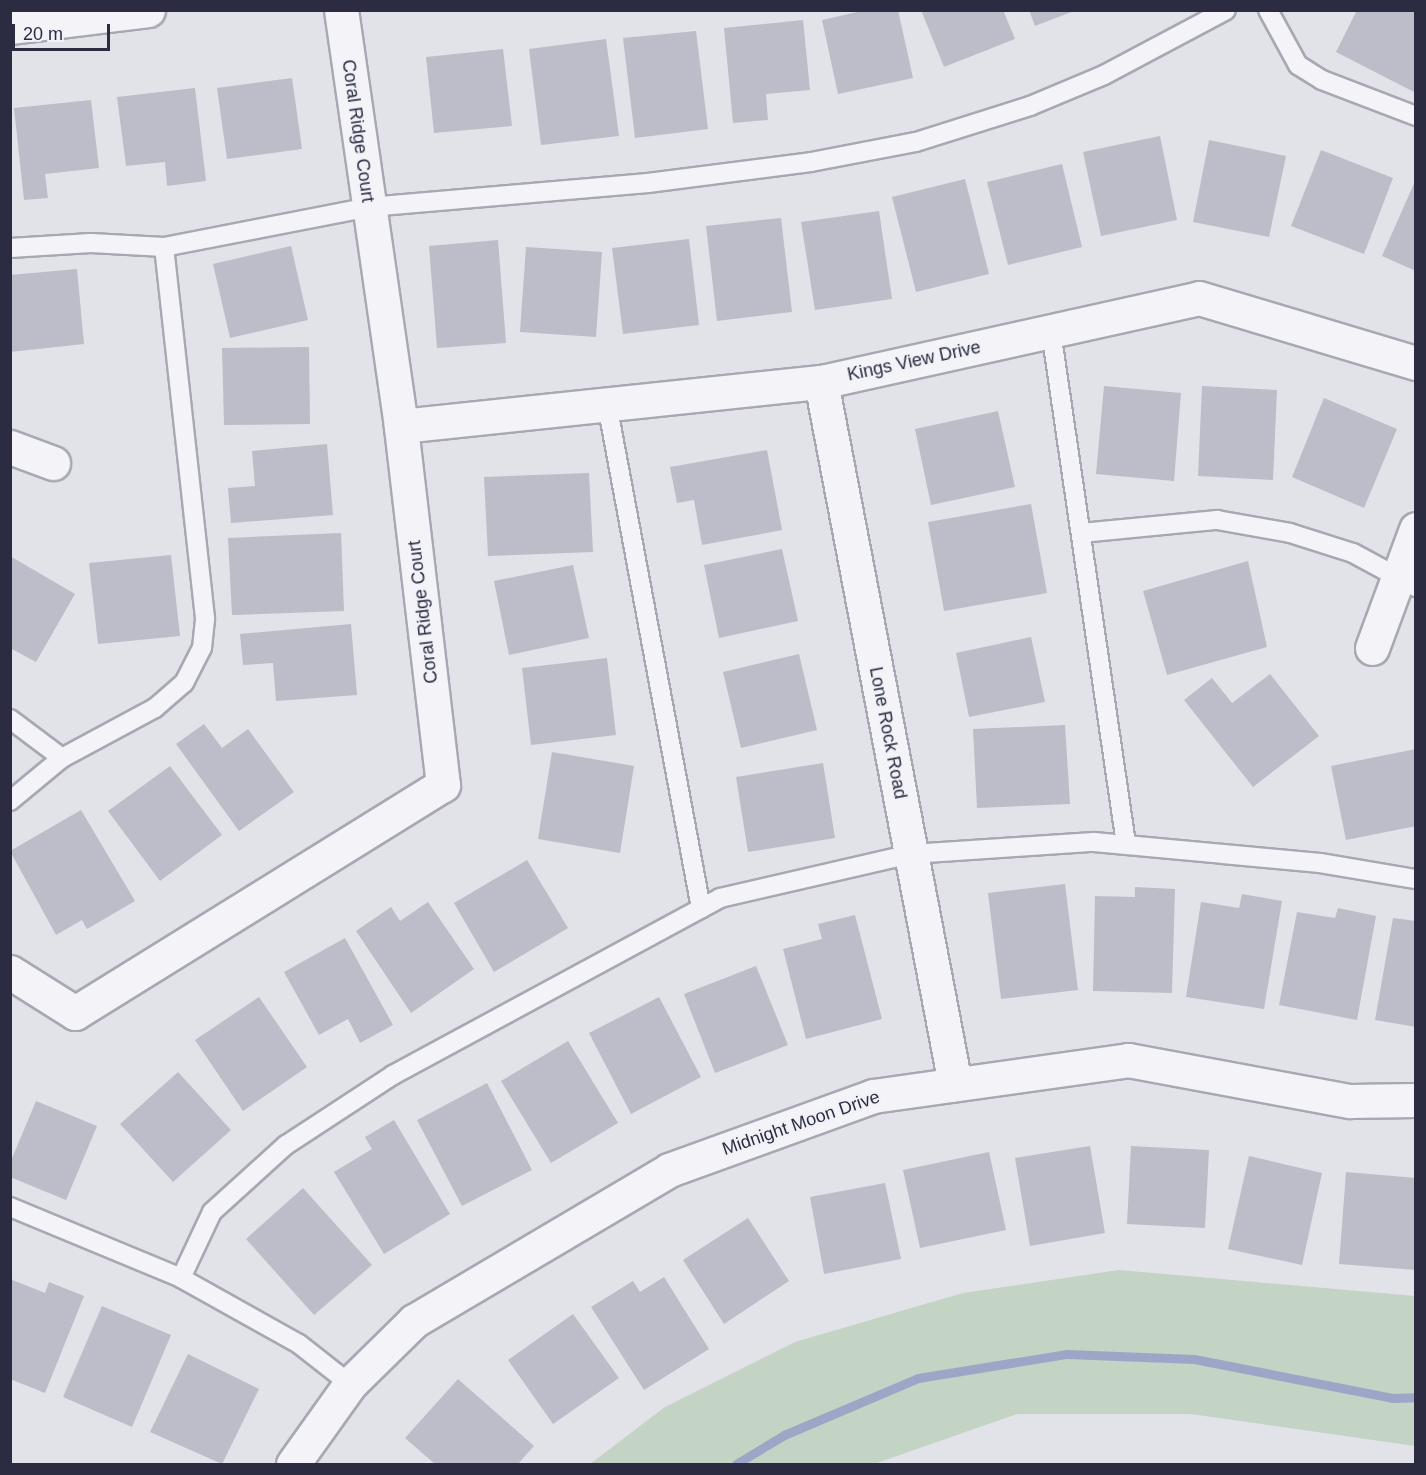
<!DOCTYPE html>
<style>
body{margin:0}
#map{position:relative;width:1426px;height:1475px;overflow:hidden;background:#e2e2e9;font-family:Helvetica,sans-serif}
div>[style]{position:absolute}
[style*='--x']{left:calc(var(--x)*1px);top:calc(var(--y)*1px);width:calc(var(--w)*1px);rotate:calc(var(--a)*1deg)}
.green>*{inset:0;background:#c3d3c4}
.stream>*{height:9px;margin:-4.5px;padding:0 4.5px;transform-origin:4.5px;border-radius:4.5px;background:#9ea6c8}
.building>*{inset:0;background:#bcbdc9}
.roads{filter:drop-shadow(2px 0 #a7a8b3) drop-shadow(-2px 0 #a7a8b3) drop-shadow(0 2px #a7a8b3) drop-shadow(0 -2px #a7a8b3)}
.lane>*{height:18px;margin:-9px;padding:0 9px;transform-origin:9px;border-radius:9px;background:#f4f4f8}
.street>*{height:33px;margin:-16.5px;padding:0 16.5px;transform-origin:16.5px;border-radius:16.5px;background:#f4f4f8}
span{translate:-50% -50%;white-space:nowrap;text-align:center;line-height:1.15;-webkit-text-stroke:4.5px #f1f2f7;paint-order:stroke}
.street-label{font-size:18px;color:#2b2c41}
.frame{position:absolute;inset:0;border:12px solid #2b2c41;pointer-events:none}
.scale{position:absolute;left:12px;top:24px;width:98px;height:27px;box-sizing:border-box;border:3px solid #2b2c41;border-top:0;padding-left:8px;font-size:18px;line-height:21px;white-space:nowrap;color:#2b2c41;-webkit-text-stroke:4px #f1f2f7;paint-order:stroke}
</style>
<div id="map">
<div class="green">
<div style="clip-path:polygon(1119px 1270px,1415px 1296px,1415px 1446px,1191px 1414px,1017px 1414px,874px 1464px,590px 1464px,665px 1407px,795px 1342px,963px 1293px)"></div>
</div>
<div class="stream">
<div style="--x:736;--y:1464;--w:56;--a:-31.1"></div>
<div style="--x:784;--y:1435;--w:146;--a:-23"></div>
<div style="--x:918;--y:1378;--w:151;--a:-9.2"></div>
<div style="--x:1067;--y:1354;--w:127;--a:2.3"></div>
<div style="--x:1194;--y:1359;--w:202;--a:11.1"></div>
<div style="--x:1392;--y:1398;--w:24;--a:-2"></div>
</div>
<div class="building">
<div style="clip-path:polygon(866px 10px,898px 10px,913px 78px,838px 94px,822px 20px)"></div>
<div style="clip-path:polygon(921px 10px,1003px 10px,1015px 39px,944px 67px)"></div>
<div style="clip-path:polygon(1029px 10px,1074px 10px,1074px 11px,1035px 26px)"></div>
<div style="clip-path:polygon(1357px 10px,1416px 10px,1416px 93px,1336px 52px)"></div>
<div style="clip-path:polygon(803px 20px,810px 90px,766px 94px,768px 120px,733px 123px,724px 28px)"></div>
<div style="clip-path:polygon(696px 31px,708px 129px,635px 138px,623px 38px)"></div>
<div style="clip-path:polygon(606px 39px,619px 136px,541px 145px,529px 49px)"></div>
<div style="clip-path:polygon(503px 49px,512px 126px,434px 133px,426px 57px)"></div>
<div style="clip-path:polygon(292px 78px,302px 149px,227px 159px,217px 88px)"></div>
<div style="clip-path:polygon(195px 88px,206px 181px,167px 186px,165px 162px,126px 166px,117px 97px)"></div>
<div style="clip-path:polygon(91px 100px,99px 168px,45px 174px,48px 198px,24px 200px,14px 108px)"></div>
<div style="clip-path:polygon(1160px 136px,1177px 220px,1101px 236px,1083px 152px)"></div>
<div style="clip-path:polygon(1209px 140px,1286px 156px,1269px 237px,1193px 222px)"></div>
<div style="clip-path:polygon(1321px 150px,1393px 178px,1364px 254px,1291px 226px)"></div>
<div style="clip-path:polygon(1062px 164px,1082px 247px,1008px 265px,987px 182px)"></div>
<div style="clip-path:polygon(965px 179px,989px 274px,916px 292px,892px 197px)"></div>
<div style="clip-path:polygon(1416px 179px,1416px 271px,1382px 256px)"></div>
<div style="clip-path:polygon(879px 211px,892px 299px,815px 310px,801px 222px)"></div>
<div style="clip-path:polygon(781px 218px,792px 312px,717px 321px,706px 226px)"></div>
<div style="clip-path:polygon(689px 239px,699px 325px,623px 334px,612px 248px)"></div>
<div style="clip-path:polygon(498px 240px,506px 343px,437px 348px,429px 246px)"></div>
<div style="clip-path:polygon(291px 246px,308px 320px,230px 338px,213px 264px)"></div>
<div style="clip-path:polygon(526px 247px,602px 252px,596px 337px,520px 332px)"></div>
<div style="clip-path:polygon(77px 269px,84px 344px,10px 352px,10px 275px)"></div>
<div style="clip-path:polygon(309px 347px,310px 424px,224px 425px,222px 348px)"></div>
<div style="clip-path:polygon(1104px 386px,1181px 393px,1174px 481px,1096px 474px)"></div>
<div style="clip-path:polygon(1202px 386px,1277px 390px,1273px 480px,1198px 476px)"></div>
<div style="clip-path:polygon(1324px 398px,1397px 429px,1364px 508px,1292px 477px)"></div>
<div style="clip-path:polygon(998px 411px,1015px 487px,931px 505px,915px 429px)"></div>
<div style="clip-path:polygon(327px 444px,333px 515px,231px 523px,228px 488px,255px 486px,252px 451px)"></div>
<div style="clip-path:polygon(767px 450px,782px 530px,702px 545px,694px 500px,677px 503px,670px 467px)"></div>
<div style="clip-path:polygon(589px 473px,593px 552px,488px 556px,484px 477px)"></div>
<div style="clip-path:polygon(1031px 504px,1047px 593px,944px 611px,928px 522px)"></div>
<div style="clip-path:polygon(341px 533px,344px 611px,232px 615px,228px 538px)"></div>
<div style="clip-path:polygon(782px 549px,798px 621px,719px 638px,704px 565px)"></div>
<div style="clip-path:polygon(171px 555px,180px 636px,98px 644px,89px 563px)"></div>
<div style="clip-path:polygon(10px 556px,75px 594px,36px 662px,10px 648px)"></div>
<div style="clip-path:polygon(1248px 561px,1267px 647px,1167px 675px,1143px 591px)"></div>
<div style="clip-path:polygon(573px 565px,589px 638px,509px 655px,494px 581px)"></div>
<div style="clip-path:polygon(351px 624px,357px 695px,276px 701px,273px 663px,243px 665px,240px 634px)"></div>
<div style="clip-path:polygon(1031px 637px,1045px 702px,969px 717px,956px 653px)"></div>
<div style="clip-path:polygon(799px 654px,817px 730px,741px 748px,723px 672px)"></div>
<div style="clip-path:polygon(607px 658px,616px 735px,531px 745px,522px 668px)"></div>
<div style="clip-path:polygon(1270px 674px,1319px 736px,1253px 787px,1184px 700px,1212px 678px,1232px 703px)"></div>
<div style="clip-path:polygon(204px 724px,222px 748px,248px 729px,294px 792px,239px 831px,176px 744px)"></div>
<div style="clip-path:polygon(1065px 725px,1070px 804px,977px 808px,973px 729px)"></div>
<div style="clip-path:polygon(1416px 749px,1416px 826px,1346px 840px,1331px 766px)"></div>
<div style="clip-path:polygon(552px 752px,634px 766px,620px 853px,538px 839px)"></div>
<div style="clip-path:polygon(823px 763px,835px 838px,748px 852px,736px 777px)"></div>
<div style="clip-path:polygon(170px 766px,222px 835px,160px 881px,108px 811px)"></div>
<div style="clip-path:polygon(81px 810px,135px 901px,87px 929px,82px 920px,56px 935px,10px 851px)"></div>
<div style="clip-path:polygon(527px 860px,568px 928px,494px 972px,454px 903px)"></div>
<div style="clip-path:polygon(1065px 884px,1078px 990px,1001px 999px,988px 893px)"></div>
<div style="clip-path:polygon(1135px 887px,1175px 889px,1172px 993px,1093px 991px,1095px 896px,1135px 897px)"></div>
<div style="clip-path:polygon(1242px 894px,1282px 901px,1264px 1009px,1186px 997px,1201px 902px,1239px 908px)"></div>
<div style="clip-path:polygon(428px 902px,474px 969px,411px 1013px,356px 931px,391px 907px,400px 921px)"></div>
<div style="clip-path:polygon(1338px 908px,1376px 916px,1357px 1020px,1279px 1005px,1297px 912px,1335px 918px)"></div>
<div style="clip-path:polygon(855px 915px,882px 1019px,806px 1039px,783px 949px,822px 939px,818px 924px)"></div>
<div style="clip-path:polygon(1393px 918px,1416px 921px,1416px 1027px,1375px 1020px)"></div>
<div style="clip-path:polygon(345px 938px,393px 1025px,360px 1043px,348px 1019px,319px 1035px,284px 972px)"></div>
<div style="clip-path:polygon(756px 966px,788px 1045px,715px 1073px,684px 994px)"></div>
<div style="clip-path:polygon(259px 997px,307px 1067px,243px 1111px,195px 1040px)"></div>
<div style="clip-path:polygon(659px 997px,701px 1077px,631px 1114px,589px 1033px)"></div>
<div style="clip-path:polygon(568px 1041px,618px 1123px,551px 1163px,501px 1081px)"></div>
<div style="clip-path:polygon(178px 1072px,231px 1130px,173px 1182px,120px 1124px)"></div>
<div style="clip-path:polygon(487px 1083px,532px 1170px,462px 1206px,417px 1120px)"></div>
<div style="clip-path:polygon(36px 1101px,97px 1126px,66px 1200px,10px 1177px,10px 1163px)"></div>
<div style="clip-path:polygon(394px 1120px,450px 1214px,384px 1254px,334px 1172px,372px 1149px,365px 1137px)"></div>
<div style="clip-path:polygon(1090px 1146px,1105px 1233px,1030px 1246px,1015px 1158px)"></div>
<div style="clip-path:polygon(1131px 1146px,1209px 1150px,1205px 1228px,1127px 1224px)"></div>
<div style="clip-path:polygon(989px 1152px,1006px 1230px,920px 1248px,903px 1170px)"></div>
<div style="clip-path:polygon(1249px 1156px,1322px 1173px,1302px 1265px,1228px 1249px)"></div>
<div style="clip-path:polygon(1346px 1172px,1416px 1178px,1416px 1270px,1339px 1264px)"></div>
<div style="clip-path:polygon(885px 1183px,901px 1259px,824px 1274px,810px 1197px)"></div>
<div style="clip-path:polygon(303px 1188px,372px 1265px,314px 1315px,246px 1239px)"></div>
<div style="clip-path:polygon(748px 1218px,789px 1281px,724px 1324px,683px 1260px)"></div>
<div style="clip-path:polygon(664px 1277px,709px 1349px,644px 1390px,591px 1307px,633px 1281px,640px 1292px)"></div>
<div style="clip-path:polygon(10px 1279px,45px 1293px,49px 1282px,84px 1296px,45px 1393px,10px 1379px)"></div>
<div style="clip-path:polygon(102px 1306px,171px 1335px,132px 1427px,63px 1397px)"></div>
<div style="clip-path:polygon(573px 1314px,619px 1378px,553px 1424px,508px 1360px)"></div>
<div style="clip-path:polygon(188px 1354px,259px 1389px,222px 1464px,150px 1432px)"></div>
<div style="clip-path:polygon(458px 1379px,534px 1446px,518px 1464px,435px 1464px,405px 1438px)"></div>
</div>
<div class="roads">
<div class="lane">
<div style="--x:1268;--y:10;--w:63;--a:61.4"></div>
<div style="--x:1298;--y:65;--w:28;--a:32"></div>
<div style="--x:1322;--y:80;--w:101;--a:21"></div>
<div style="--x:10;--y:248;--w:81;--a:-3.5"></div>
<div style="--x:91;--y:243;--w:73;--a:3.1"></div>
<div style="--x:164;--y:247;--w:209;--a:-11"></div>
<div style="--x:369;--y:207;--w:280;--a:-4.9"></div>
<div style="--x:648;--y:183;--w:164;--a:-7.3"></div>
<div style="--x:811;--y:162;--w:107;--a:-10.8"></div>
<div style="--x:916;--y:142;--w:120;--a:-17.5"></div>
<div style="--x:1030;--y:106;--w:80;--a:-22.7"></div>
<div style="--x:1104;--y:75;--w:138;--a:-28"></div>
<div style="--x:1051;--y:331;--w:518;--a:81.68"></div>
<div style="--x:607;--y:404;--w:513;--a:79.44"></div>
<div style="--x:1081;--y:533;--w:137;--a:-5.5"></div>
<div style="--x:1217;--y:520;--w:74;--a:10.1"></div>
<div style="--x:1290;--y:533;--w:66;--a:17.6"></div>
<div style="--x:1353;--y:553;--w:72;--a:28.4"></div>
<div style="--x:10;--y:719;--w:65;--a:36.9"></div>
<div style="--x:10;--y:801;--w:67;--a:-39.6"></div>
<div style="--x:62;--y:758;--w:106;--a:-28.3"></div>
<div style="--x:155;--y:708;--w:38;--a:-41"></div>
<div style="--x:184;--y:683;--w:39;--a:-63"></div>
<div style="--x:202;--y:648;--w:30;--a:-84"></div>
<div style="--x:205;--y:618;--w:373;--a:-96.3"></div>
<div style="--x:10;--y:1207;--w:185;--a:22.5"></div>
<div style="--x:350;--y:1384;--w:65;--a:-141.9"></div>
<div style="--x:299;--y:1344;--w:135;--a:-150.8"></div>
<div style="--x:181;--y:1278;--w:73;--a:-64.8"></div>
<div style="--x:212;--y:1212;--w:100;--a:-42.2"></div>
<div style="--x:286;--y:1145;--w:128;--a:-33.2"></div>
<div style="--x:393;--y:1075;--w:372;--a:-28.4"></div>
<div style="--x:720;--y:898;--w:196;--a:-13"></div>
<div style="--x:911;--y:854;--w:183;--a:-3.8"></div>
<div style="--x:1094;--y:842;--w:227;--a:5.3"></div>
<div style="--x:1320;--y:863;--w:97;--a:9.5"></div>
</div>
<div class="street">
<div style="--x:10;--y:27;--w:139;--a:-7"></div>
<div style="--x:821;--y:382;--w:715;--a:79.19"></div>
<div style="--x:401;--y:426;--w:422;--a:-6"></div>
<div style="--x:821;--y:382;--w:387;--a:-12.5"></div>
<div style="--x:1199;--y:298;--w:227;--a:16.7"></div>
<div style="--x:10;--y:447;--w:46;--a:20.4"></div>
<div style="--x:1372;--y:648;--w:127;--a:-69.7"></div>
<div style="--x:10;--y:972;--w:77;--a:32.2"></div>
<div style="--x:75;--y:1013;--w:433;--a:-31.8"></div>
<div style="--x:443;--y:785;--w:361;--a:-96.7"></div>
<div style="--x:401;--y:426;--w:420;--a:-98.2"></div>
<div style="--x:293;--y:1464;--w:98;--a:-54.5"></div>
<div style="--x:350;--y:1384;--w:90;--a:-44.5"></div>
<div style="--x:414;--y:1321;--w:296;--a:-30.6"></div>
<div style="--x:669;--y:1170;--w:217;--a:-19.9"></div>
<div style="--x:873;--y:1096;--w:258;--a:-8"></div>
<div style="--x:1128;--y:1060;--w:226;--a:10.5"></div>
<div style="--x:1350;--y:1101;--w:66;--a:-0.9"></div>
</div>
</div>
<div class="street-label">
<span style="left:358px;top:131px;rotate:82deg">Coral Ridge Court</span>
<span style="left:914px;top:361px;rotate:-12deg">Kings View Drive</span>
<span style="left:423px;top:612px;rotate:-97deg">Coral Ridge Court</span>
<span style="left:888px;top:733px;rotate:79deg">Lone Rock Road</span>
<span style="left:801px;top:1123px;rotate:-19deg">Midnight Moon Drive</span>
</div>
<div class="frame"></div>
<div class="scale">20 m</div>
</div>
